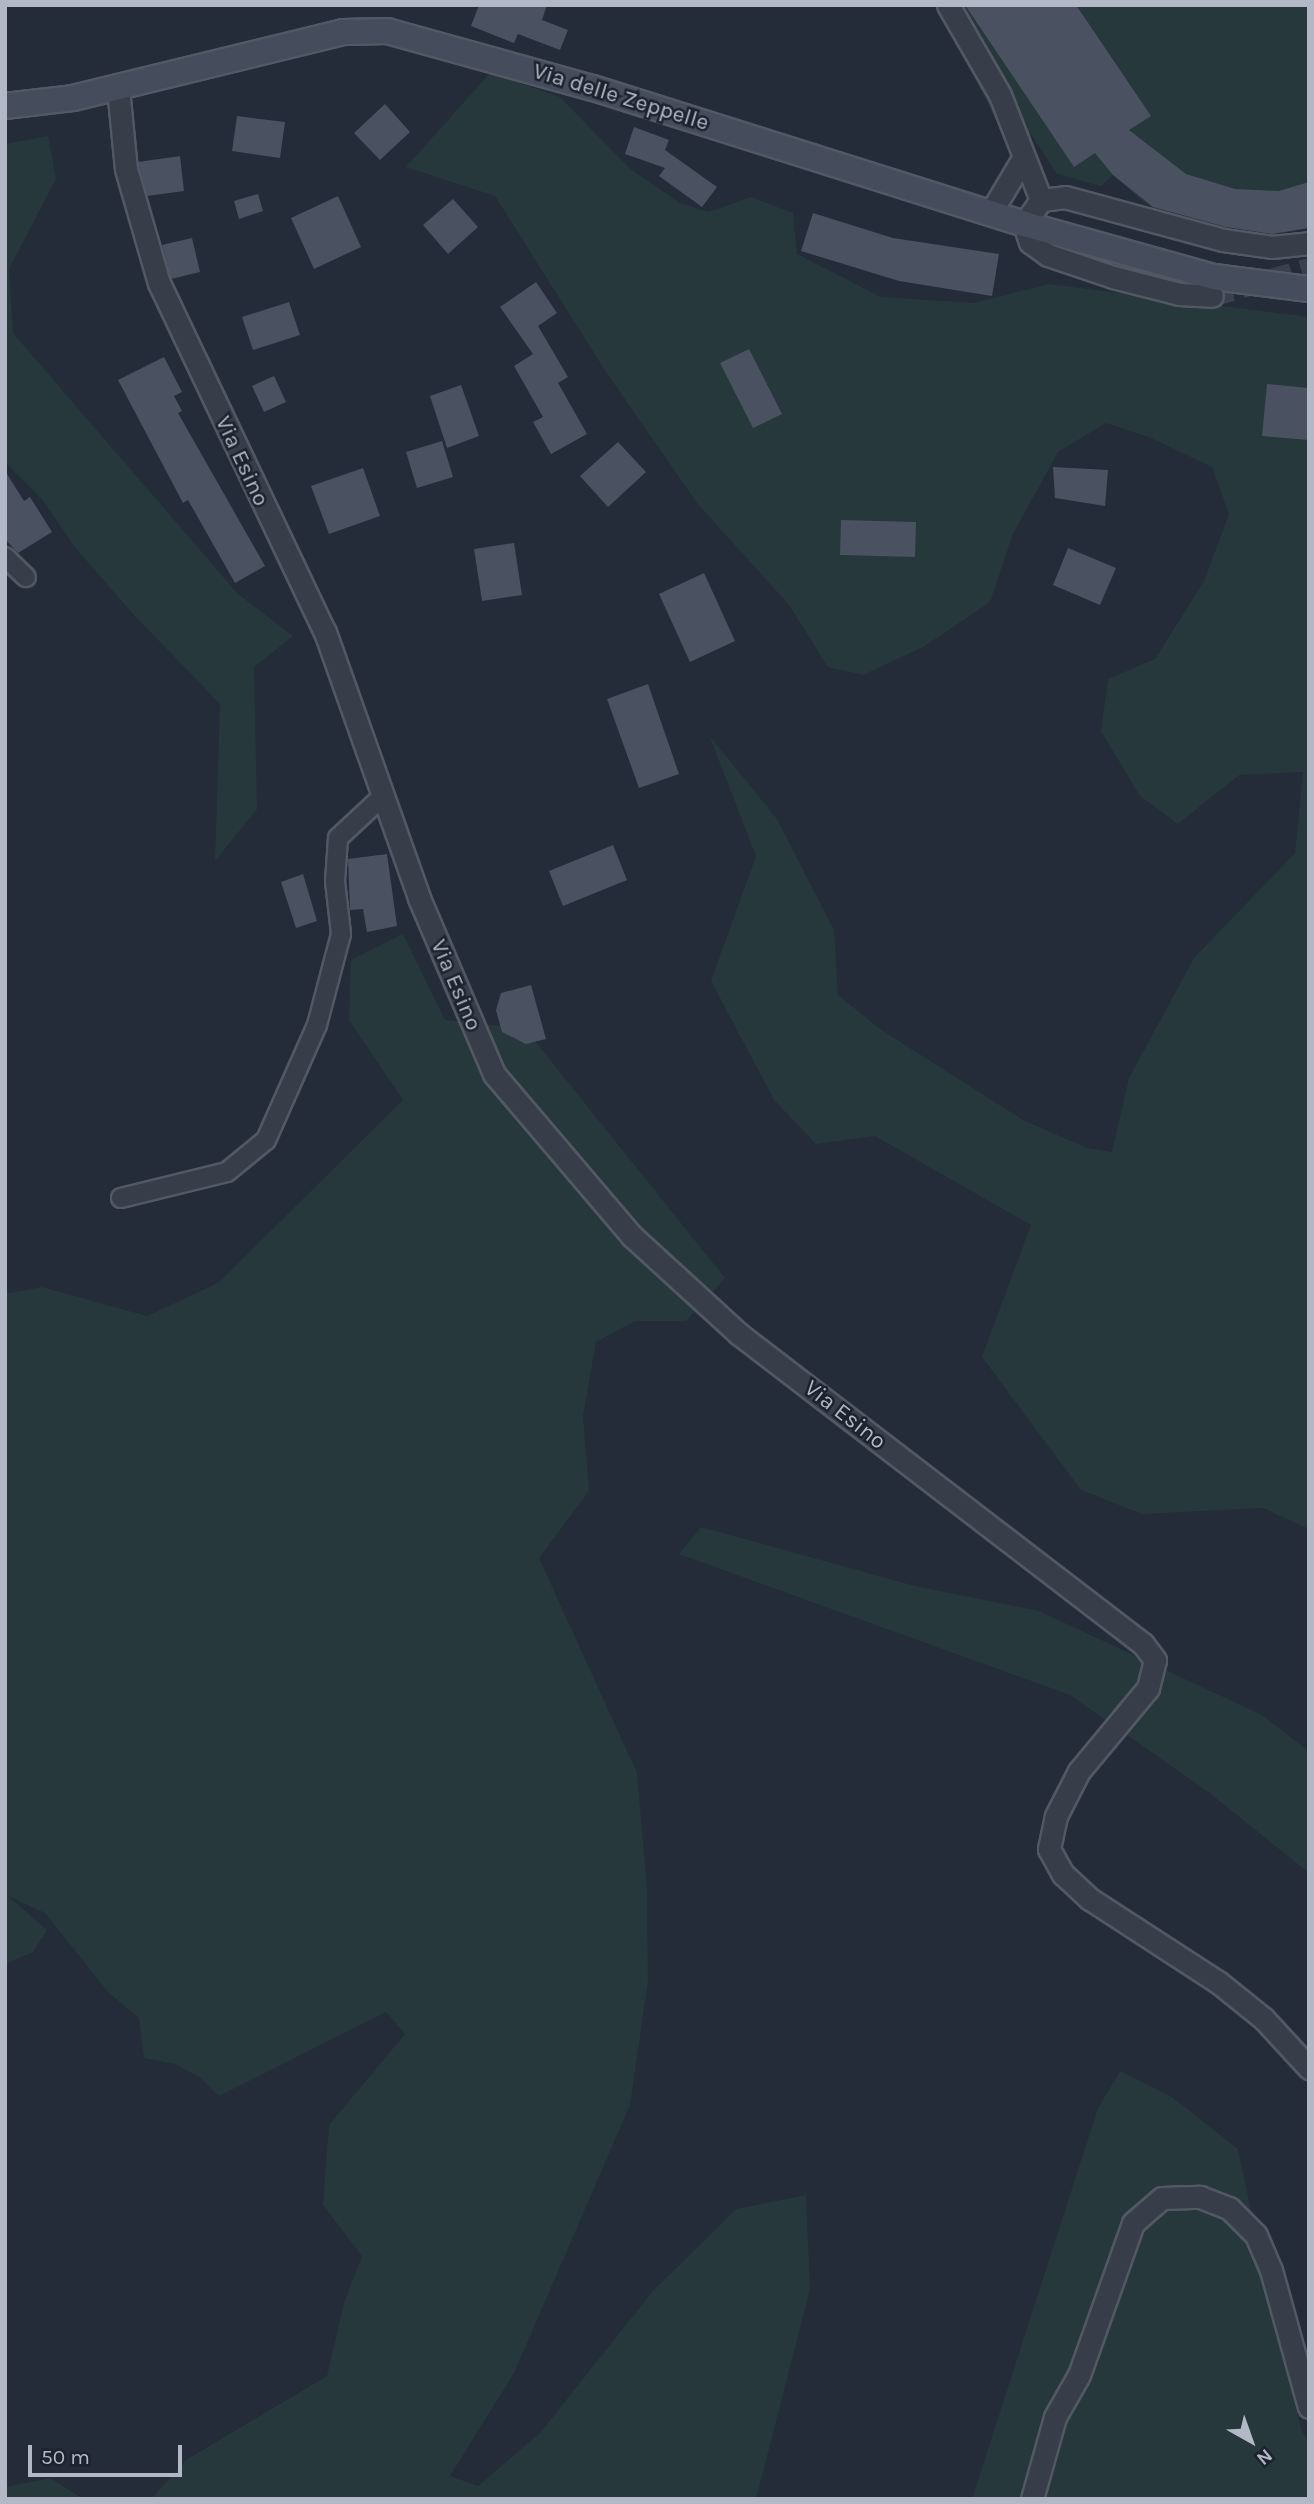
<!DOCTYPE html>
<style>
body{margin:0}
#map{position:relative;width:1314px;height:2504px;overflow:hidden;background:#242b39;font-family:Karla,sans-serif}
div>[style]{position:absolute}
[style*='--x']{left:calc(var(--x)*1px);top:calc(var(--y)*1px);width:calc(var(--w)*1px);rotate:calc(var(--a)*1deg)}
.green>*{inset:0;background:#26383b}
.building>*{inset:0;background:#4a5161}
.tertiary-tunnel>*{height:21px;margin-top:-10.5px;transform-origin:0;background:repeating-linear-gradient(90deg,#39404e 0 21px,transparent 0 31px)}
.roads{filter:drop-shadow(2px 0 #525864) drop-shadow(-2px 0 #525864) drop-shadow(0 2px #525864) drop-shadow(0 -2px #525864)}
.minor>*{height:18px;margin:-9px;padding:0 9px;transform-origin:9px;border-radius:9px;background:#373d49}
.tertiary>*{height:21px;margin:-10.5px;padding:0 10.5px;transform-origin:10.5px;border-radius:10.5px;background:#373d49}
.secondary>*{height:24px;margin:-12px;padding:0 12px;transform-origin:12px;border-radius:12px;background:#454c5c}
span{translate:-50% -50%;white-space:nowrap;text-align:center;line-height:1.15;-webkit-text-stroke:5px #1c222e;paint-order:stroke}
.street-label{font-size:23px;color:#b2b8c5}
.frame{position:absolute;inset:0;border:7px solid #b2b8c5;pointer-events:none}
.north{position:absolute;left:1216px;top:2406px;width:70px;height:70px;-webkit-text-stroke:5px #1c222e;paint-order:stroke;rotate:140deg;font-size:19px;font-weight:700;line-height:28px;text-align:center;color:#b2b8c5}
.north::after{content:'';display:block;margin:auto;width:24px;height:32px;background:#b2b8c5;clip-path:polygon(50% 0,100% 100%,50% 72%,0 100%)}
.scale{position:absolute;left:28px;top:2445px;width:154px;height:32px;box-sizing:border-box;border:4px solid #b2b8c5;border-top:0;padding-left:9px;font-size:21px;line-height:24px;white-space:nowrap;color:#b2b8c5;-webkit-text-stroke:5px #1c222e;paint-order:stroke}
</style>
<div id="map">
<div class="green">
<div style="clip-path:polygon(939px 5px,1309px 5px,1309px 228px,1272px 235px,1227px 234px,1171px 218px,1143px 202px,1113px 175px,1101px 186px,1057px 174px,1031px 134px,1001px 131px)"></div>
<div style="clip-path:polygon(490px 73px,560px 97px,629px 168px,680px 203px,709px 212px,751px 197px,793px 213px,797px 254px,881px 297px,974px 303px,1049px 284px,1309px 317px,1309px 1529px,1263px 1508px,1142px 1514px,1081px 1490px,982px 1357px,1031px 1225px,875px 1136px,816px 1144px,774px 1100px,711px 981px,756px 856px,709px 735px,777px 819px,834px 930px,838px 995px,880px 1029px,1023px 1120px,1087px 1148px,1112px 1152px,1129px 1078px,1194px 958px,1295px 853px,1303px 772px,1239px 775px,1178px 824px,1140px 796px,1101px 731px,1108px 679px,1155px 659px,1204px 581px,1229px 514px,1212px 467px,1151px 438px,1106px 423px,1058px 452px,1012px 536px,990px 602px,925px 646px,863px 675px,828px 667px,789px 605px,697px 503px,606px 372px,495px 196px,406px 167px)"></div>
<div style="clip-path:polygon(48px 136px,56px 179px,9px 269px,13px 333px,238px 594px,293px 636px,254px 667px,257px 809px,215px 861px,220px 704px,133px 614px,74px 546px,42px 499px,5px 462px,5px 144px)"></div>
<div style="clip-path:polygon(403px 934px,445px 1020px,510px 1027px,531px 1036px,725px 1278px,686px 1321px,635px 1321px,596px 1342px,583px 1416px,589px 1491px,539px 1558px,637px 1773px,647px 1888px,648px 1981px,630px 2105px,514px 2373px,450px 2476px,478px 2486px,540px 2433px,652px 2292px,736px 2209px,806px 2195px,810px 2289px,756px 2499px,151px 2499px,186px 2460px,327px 2376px,344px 2303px,362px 2256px,323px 2205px,329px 2125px,405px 2034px,386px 2012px,219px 2096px,201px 2078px,175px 2064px,144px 2058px,139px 2018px,108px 1992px,45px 1913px,8px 1896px,47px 1930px,33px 1952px,5px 1964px,5px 1294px,42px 1287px,147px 1316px,218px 1283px,403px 1100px,349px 1020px,351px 960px)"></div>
<div style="clip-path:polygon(701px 1527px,915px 1586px,1039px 1611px,1262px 1715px,1309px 1751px,1309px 1873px,1207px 1791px,1070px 1695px,679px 1554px)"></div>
<div style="clip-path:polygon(1120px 2071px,1172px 2097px,1238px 2149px,1271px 2306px,1302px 2432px,1309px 2441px,1309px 2499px,972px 2499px,1098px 2108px)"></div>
<div style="clip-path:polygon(50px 2478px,83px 2499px,5px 2499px,5px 2487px)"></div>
</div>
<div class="building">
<div style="clip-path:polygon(479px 5px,547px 5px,542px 20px,568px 30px,560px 50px,518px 34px,514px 43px,471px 26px)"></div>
<div style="clip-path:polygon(965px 5px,1076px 5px,1151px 116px,1129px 130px,1186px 174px,1235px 189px,1279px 191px,1309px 182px,1309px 228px,1272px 234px,1226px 227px,1153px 207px,1113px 175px,1095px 153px,1074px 167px)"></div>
<div style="clip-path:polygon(385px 104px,410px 132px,380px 160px,354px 133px)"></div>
<div style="clip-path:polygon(237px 116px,285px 122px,280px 158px,232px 151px)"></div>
<div style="clip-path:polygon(634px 127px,669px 140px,665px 150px,717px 187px,702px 207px,659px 176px,665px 168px,625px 154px)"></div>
<div style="clip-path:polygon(180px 156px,184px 191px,147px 196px,138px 162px)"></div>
<div style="clip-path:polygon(258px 194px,263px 211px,239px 219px,234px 201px)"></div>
<div style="clip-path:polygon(338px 196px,361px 247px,314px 269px,291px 218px)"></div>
<div style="clip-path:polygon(453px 199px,478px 227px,448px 254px,423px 225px)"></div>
<div style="clip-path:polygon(813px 213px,893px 238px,999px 254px,992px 296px,899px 281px,801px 251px)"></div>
<div style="clip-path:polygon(192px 238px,200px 272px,171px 279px,162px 245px)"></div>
<div style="clip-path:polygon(536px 282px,557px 313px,538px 326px,568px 377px,558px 383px,587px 434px,551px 454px,533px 422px,543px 417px,514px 366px,533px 354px,500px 307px)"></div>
<div style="clip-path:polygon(289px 302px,300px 335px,253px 350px,242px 317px)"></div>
<div style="clip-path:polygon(749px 349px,782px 414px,753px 428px,720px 363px)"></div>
<div style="clip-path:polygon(164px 357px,182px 392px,174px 396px,182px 411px,178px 413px,265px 566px,235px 583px,188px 500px,183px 503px,118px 380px)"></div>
<div style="clip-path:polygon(274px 376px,286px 402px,264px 412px,252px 386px)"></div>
<div style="clip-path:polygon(1267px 384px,1309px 388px,1309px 440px,1262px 436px)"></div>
<div style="clip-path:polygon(461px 385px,479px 436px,447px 448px,430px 396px)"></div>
<div style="clip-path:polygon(442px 441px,453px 477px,417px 488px,406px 452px)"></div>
<div style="clip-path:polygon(618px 442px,646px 472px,608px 507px,580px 476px)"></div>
<div style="clip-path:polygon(1053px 467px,1108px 470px,1105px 506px,1055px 498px)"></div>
<div style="clip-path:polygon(363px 468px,380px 516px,329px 534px,311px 486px)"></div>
<div style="clip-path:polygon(5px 471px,24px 501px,30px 497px,52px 532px,18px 553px,5px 539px)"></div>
<div style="clip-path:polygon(841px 520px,916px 522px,915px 557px,840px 555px)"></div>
<div style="clip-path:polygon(514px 543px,522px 595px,482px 601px,474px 549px)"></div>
<div style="clip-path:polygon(1068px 548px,1116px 568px,1100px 605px,1053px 585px)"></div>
<div style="clip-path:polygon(704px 573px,735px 641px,690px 662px,659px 594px)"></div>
<div style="clip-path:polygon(648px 684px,679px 774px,639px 788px,607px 699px)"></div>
<div style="clip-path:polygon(613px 845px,627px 880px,563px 906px,549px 871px)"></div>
<div style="clip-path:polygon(387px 854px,397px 926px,367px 932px,363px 909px,350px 910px,348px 859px)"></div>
<div style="clip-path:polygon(303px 874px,317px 921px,296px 928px,281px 882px)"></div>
<div style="clip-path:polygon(531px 985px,546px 1039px,526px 1044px,502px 1032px,496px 1010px,501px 993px)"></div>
</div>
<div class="tertiary-tunnel">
<div style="--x:1212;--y:296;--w:101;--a:-16.1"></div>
</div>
<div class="roads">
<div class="minor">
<div style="--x:5;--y:557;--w:29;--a:44"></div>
<div style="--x:121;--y:1198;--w:109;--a:-13.8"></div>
<div style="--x:227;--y:1172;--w:50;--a:-39.4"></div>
<div style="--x:266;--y:1140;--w:126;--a:-66.1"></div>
<div style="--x:317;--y:1025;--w:94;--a:-75.2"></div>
<div style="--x:341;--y:934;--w:53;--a:-96.5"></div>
<div style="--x:335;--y:881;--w:43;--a:-86"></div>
<div style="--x:338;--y:838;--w:62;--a:-43"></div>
</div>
<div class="tertiary">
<div style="--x:948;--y:5;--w:104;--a:60"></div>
<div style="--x:1000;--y:95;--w:113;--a:68.7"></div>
<div style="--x:1041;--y:200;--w:24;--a:-7"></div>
<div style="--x:1065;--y:197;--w:164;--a:15.2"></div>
<div style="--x:1223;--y:240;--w:49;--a:8.1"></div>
<div style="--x:1272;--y:247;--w:37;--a:-6"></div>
<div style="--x:118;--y:88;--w:81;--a:84.4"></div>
<div style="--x:126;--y:169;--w:119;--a:73.9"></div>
<div style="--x:159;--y:283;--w:386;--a:64.6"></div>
<div style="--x:325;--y:632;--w:282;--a:70.5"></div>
<div style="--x:419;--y:898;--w:191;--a:66.9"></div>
<div style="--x:494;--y:1074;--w:213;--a:49.6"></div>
<div style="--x:632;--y:1236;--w:145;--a:42.5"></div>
<div style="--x:739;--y:1334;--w:509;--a:37.5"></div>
<div style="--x:1143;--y:1644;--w:20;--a:53"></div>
<div style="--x:1155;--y:1660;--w:29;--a:104"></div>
<div style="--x:1148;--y:1688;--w:108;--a:129.7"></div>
<div style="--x:1079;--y:1771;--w:51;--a:117.1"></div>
<div style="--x:1056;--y:1816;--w:34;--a:102"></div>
<div style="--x:1049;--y:1849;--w:29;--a:61"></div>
<div style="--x:1063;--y:1874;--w:37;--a:43"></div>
<div style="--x:1090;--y:1899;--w:153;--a:33"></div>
<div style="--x:1218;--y:1982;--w:59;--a:38.8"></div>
<div style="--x:1264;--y:2019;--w:67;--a:47.4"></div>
<div style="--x:1041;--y:200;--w:29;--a:125"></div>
<div style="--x:1024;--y:224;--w:19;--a:72"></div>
<div style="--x:1030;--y:242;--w:22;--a:36"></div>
<div style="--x:1048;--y:255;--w:69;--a:18.7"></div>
<div style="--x:1113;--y:277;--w:68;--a:14.4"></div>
<div style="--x:1179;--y:294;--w:33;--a:3"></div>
<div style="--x:991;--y:212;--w:61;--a:-59.2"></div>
<div style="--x:1032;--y:2499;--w:85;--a:-74.3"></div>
<div style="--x:1055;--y:2417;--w:48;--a:-60.3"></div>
<div style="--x:1079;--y:2375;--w:161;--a:-70.4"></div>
<div style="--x:1133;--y:2223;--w:38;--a:-41"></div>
<div style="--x:1162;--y:2198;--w:38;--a:-2"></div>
<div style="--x:1200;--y:2197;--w:31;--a:21"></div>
<div style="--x:1229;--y:2208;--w:38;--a:45"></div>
<div style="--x:1256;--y:2235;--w:38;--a:67"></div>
<div style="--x:1271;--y:2270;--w:142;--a:74.5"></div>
</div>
<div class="secondary">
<div style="--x:5;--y:106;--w:68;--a:-6.7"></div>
<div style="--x:73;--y:98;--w:278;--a:-13.7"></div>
<div style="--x:343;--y:32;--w:44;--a:-1.3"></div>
<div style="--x:387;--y:31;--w:214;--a:15.5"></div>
<div style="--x:593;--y:88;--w:452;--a:17.5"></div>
<div style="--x:1024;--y:224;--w:197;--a:15.6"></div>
<div style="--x:1214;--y:277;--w:96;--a:7.2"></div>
</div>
</div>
<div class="street-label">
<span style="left:621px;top:97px;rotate:17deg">Via delle Zeppelle</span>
<span style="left:242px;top:461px;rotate:65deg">Via Esino</span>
<span style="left:456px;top:985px;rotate:67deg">Via Esino</span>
<span style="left:845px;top:1415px;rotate:38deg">Via Esino</span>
</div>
<div class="frame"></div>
<div class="north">N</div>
<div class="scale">50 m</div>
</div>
